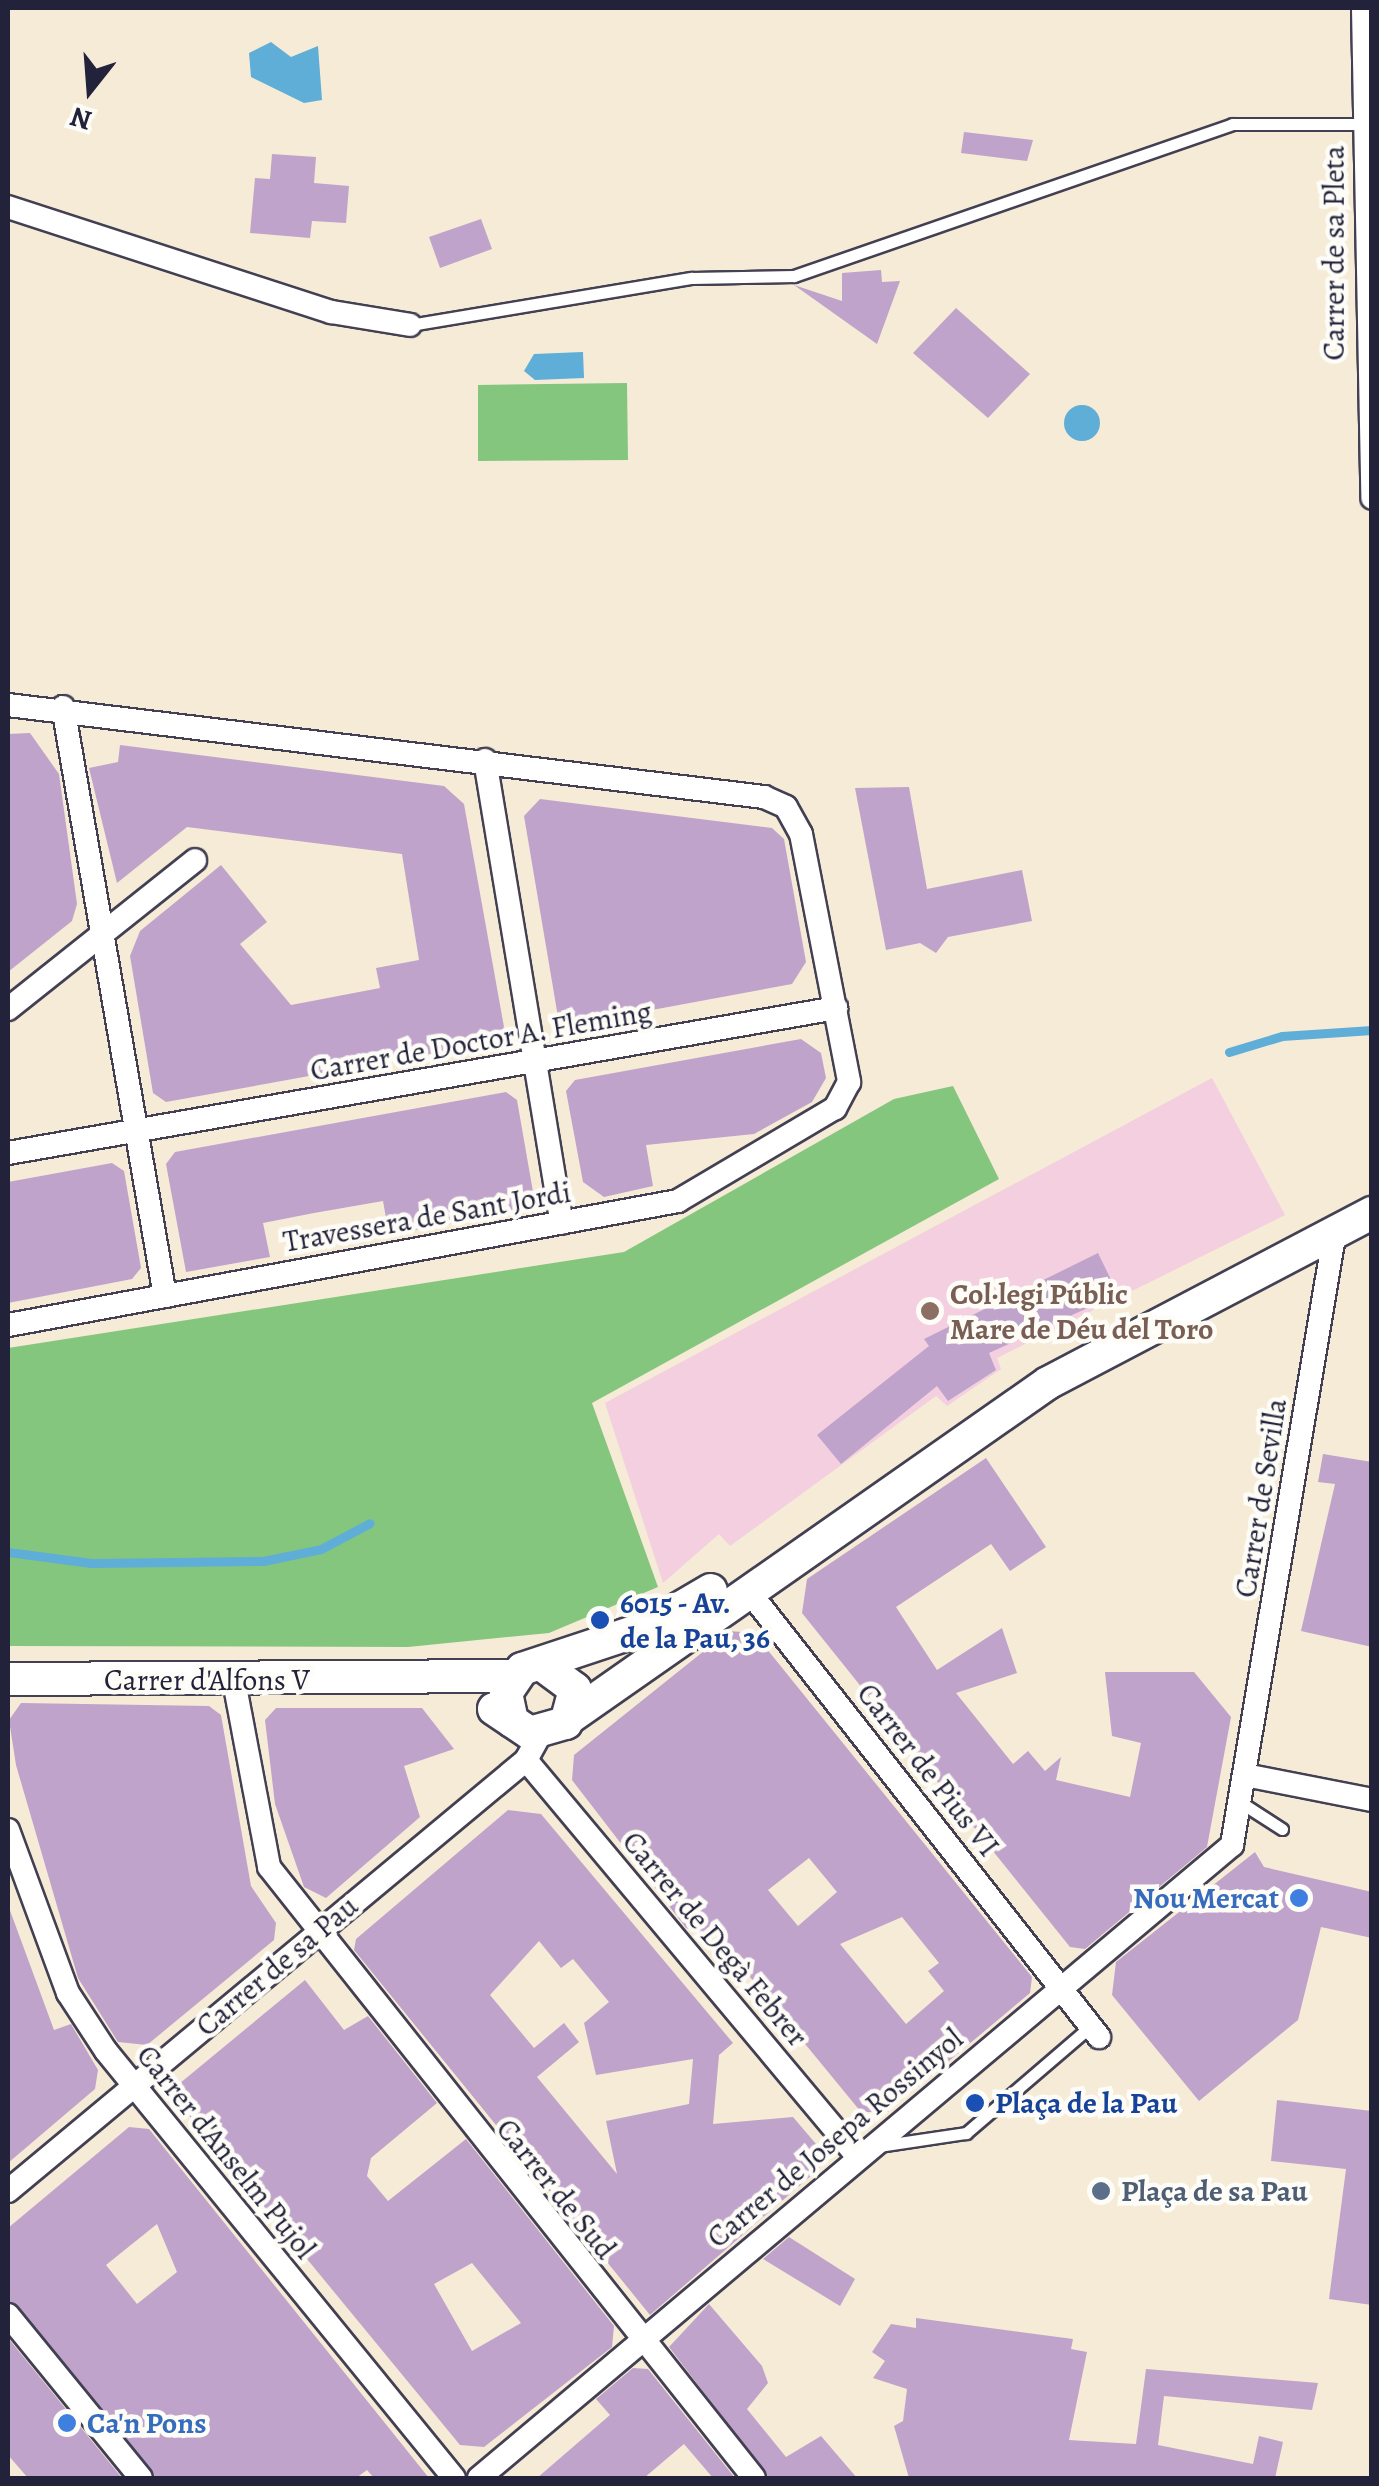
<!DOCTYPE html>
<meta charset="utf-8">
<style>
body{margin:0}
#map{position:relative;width:1379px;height:2486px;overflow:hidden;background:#f5ebd6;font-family:Alegreya,serif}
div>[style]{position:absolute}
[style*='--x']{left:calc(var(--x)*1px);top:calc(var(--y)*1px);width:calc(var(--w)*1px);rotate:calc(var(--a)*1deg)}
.built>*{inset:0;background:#f3cfe0}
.green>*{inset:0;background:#85c67e}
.water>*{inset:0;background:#5eaed8}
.round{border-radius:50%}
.stream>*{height:9px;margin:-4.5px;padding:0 4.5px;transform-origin:4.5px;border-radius:4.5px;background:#5eaed8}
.building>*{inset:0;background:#c0a3ca}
.roads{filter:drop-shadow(2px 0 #424052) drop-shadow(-2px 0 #424052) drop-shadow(0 2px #424052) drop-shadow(0 -2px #424052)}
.lane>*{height:11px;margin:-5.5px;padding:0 5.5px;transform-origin:5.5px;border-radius:5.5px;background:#fff}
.street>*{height:22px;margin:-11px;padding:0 11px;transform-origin:11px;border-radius:11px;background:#fff}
.secondary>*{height:32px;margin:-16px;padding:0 16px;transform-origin:16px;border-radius:16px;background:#fff}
.dots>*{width:28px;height:28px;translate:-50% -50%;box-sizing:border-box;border:5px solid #fdfcf7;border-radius:50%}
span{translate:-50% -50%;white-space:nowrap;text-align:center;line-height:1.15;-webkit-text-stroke:9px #fdfcf7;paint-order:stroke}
.street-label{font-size:30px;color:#22223b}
.education-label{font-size:30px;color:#785e54;font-weight:700}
.left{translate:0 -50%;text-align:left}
.transit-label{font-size:30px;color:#164399;font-weight:700}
.shop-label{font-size:30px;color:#366cbe;font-weight:700}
.right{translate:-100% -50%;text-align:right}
.service-label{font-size:30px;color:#4e5e75;font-weight:700}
.frame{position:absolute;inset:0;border:10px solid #22223b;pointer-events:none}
.north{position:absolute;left:40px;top:40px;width:100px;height:100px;-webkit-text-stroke:8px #fdfcf7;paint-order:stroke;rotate:197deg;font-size:28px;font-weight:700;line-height:40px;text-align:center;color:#22223b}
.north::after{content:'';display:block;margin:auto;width:35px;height:45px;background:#22223b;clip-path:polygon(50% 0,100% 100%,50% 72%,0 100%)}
</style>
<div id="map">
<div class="built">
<div style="clip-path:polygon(1212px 1078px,1285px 1215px,997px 1358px,1001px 1369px,947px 1406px,936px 1396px,730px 1546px,719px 1534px,663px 1583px,605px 1403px)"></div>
</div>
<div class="green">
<div style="clip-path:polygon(627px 383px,628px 460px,478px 461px,478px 385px)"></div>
<div style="clip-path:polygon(953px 1086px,999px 1179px,592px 1403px,658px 1587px,549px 1633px,408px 1647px,8px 1646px,8px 1348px,624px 1252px,894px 1099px)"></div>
</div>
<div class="water">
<div style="clip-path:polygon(271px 42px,291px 57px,318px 46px,322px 100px,304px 103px,251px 77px,249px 53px)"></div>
<div style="clip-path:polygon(583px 352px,584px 378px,535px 380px,524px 371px,534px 354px)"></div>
<div class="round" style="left:1064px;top:405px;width:36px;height:36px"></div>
</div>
<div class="stream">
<div style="--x:1229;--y:1052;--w:55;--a:-16.8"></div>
<div style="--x:1282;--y:1036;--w:90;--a:-3.8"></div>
<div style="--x:8;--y:1552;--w:84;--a:7.5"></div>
<div style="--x:91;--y:1563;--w:172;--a:-0.7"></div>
<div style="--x:263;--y:1561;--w:59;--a:-11.7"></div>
<div style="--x:321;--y:1549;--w:55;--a:-28"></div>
</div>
<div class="building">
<div style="clip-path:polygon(964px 132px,1033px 140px,1027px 161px,961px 153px)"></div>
<div style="clip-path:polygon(272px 154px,316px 157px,314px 183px,349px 186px,346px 223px,312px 221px,310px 238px,250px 233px,255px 178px,270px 179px)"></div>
<div style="clip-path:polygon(481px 219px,492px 249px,440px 268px,429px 237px)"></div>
<div style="clip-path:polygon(881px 270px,882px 282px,900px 281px,877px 344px,794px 285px,842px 301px,842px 273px)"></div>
<div style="clip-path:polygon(956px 308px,1030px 374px,988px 418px,913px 353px)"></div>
<div style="clip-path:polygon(30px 733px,59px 774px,77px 904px,72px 921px,8px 972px,8px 734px)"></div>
<div style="clip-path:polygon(120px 745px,444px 786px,464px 804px,504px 1027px,496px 1042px,166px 1102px,153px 1093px,130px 956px,140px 931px,221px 865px,267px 922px,240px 944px,291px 1005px,380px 988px,376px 968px,419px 960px,402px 854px,187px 827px,117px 883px,89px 768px,118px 762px)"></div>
<div style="clip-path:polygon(909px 787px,927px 889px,1022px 870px,1032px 921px,948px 937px,936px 953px,920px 943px,886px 950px,855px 788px)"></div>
<div style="clip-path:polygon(540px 799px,772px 828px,784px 839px,806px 962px,792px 984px,571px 1025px,558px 1017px,524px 816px)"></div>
<div style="clip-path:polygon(801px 1039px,821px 1053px,826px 1078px,812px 1102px,754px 1134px,646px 1145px,653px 1186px,604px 1197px,583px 1182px,566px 1091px,575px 1080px)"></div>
<div style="clip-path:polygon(506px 1092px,517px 1100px,536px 1209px,389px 1235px,383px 1201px,314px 1213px,263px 1223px,270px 1257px,186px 1272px,166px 1164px,175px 1152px)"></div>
<div style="clip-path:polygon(112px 1163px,124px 1171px,141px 1268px,132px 1279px,8px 1303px,8px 1182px)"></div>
<div style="clip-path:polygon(1098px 1253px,1118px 1294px,989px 1353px,996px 1370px,948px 1401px,937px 1386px,841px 1464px,817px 1435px,929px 1346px,924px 1339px)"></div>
<div style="clip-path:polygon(1323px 1454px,1372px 1462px,1372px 1647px,1301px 1631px,1335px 1484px,1318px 1482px)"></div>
<div style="clip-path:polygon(986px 1458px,1046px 1547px,1010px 1571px,991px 1544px,896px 1607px,937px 1670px,1002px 1628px,1017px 1673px,956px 1693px,1013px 1764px,1028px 1751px,1045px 1771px,1061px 1757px,1056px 1780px,1130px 1797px,1141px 1743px,1112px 1736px,1105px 1672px,1194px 1672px,1231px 1717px,1207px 1847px,1085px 1949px,1070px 1947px,802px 1613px,807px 1579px)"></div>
<div style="clip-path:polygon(evenodd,729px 1631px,754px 1633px,1032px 1977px,1030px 1993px,918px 2087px,911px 2079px,888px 2112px,861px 2112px,709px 1927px,700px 1935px,686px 1928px,572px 1780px,574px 1755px,729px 1631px,809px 1858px,837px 1892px,798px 1926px,768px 1890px,809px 1858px,729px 1631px,902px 1917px,939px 1963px,928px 1971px,944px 1991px,906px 2024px,840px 1944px,902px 1917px)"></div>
<div style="clip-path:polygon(21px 1703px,209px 1706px,221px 1715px,251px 1886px,276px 1923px,274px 1940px,147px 2045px,118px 2042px,78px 1978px,16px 1765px,9px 1720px)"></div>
<div style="clip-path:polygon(276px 1708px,422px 1708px,454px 1749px,404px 1766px,420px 1817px,326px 1898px,304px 1887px,275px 1804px,265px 1720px)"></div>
<div style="clip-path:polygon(evenodd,508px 1810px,541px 1814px,733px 2043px,719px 2055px,713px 2124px,793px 2117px,822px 2151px,820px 2168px,650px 2315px,354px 1950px,356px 1939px,508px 1810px,539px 1941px,561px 1968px,573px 1959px,609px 2002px,584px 2023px,596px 2075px,693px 2059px,689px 2104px,606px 2121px,617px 2174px,537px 2077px,579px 2042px,564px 2023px,534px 2048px,490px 1995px,539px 1941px)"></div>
<div style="clip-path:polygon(1255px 1852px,1264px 1867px,1372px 1892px,1372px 1938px,1321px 1927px,1298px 2020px,1199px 2101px,1112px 1995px,1116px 1962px)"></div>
<div style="clip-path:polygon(8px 1905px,54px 2030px,71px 2024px,98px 2070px,95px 2089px,8px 2163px)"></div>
<div style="clip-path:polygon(evenodd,305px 1980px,344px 2030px,368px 2016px,437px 2103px,371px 2158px,367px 2176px,388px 2201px,466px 2139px,614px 2326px,612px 2347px,484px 2447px,460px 2445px,177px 2101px,179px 2084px,305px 1980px,472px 2263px,521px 2323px,472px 2351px,434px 2284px,472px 2263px)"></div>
<div style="clip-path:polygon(1277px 2100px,1372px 2111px,1372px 2305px,1329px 2299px,1346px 2169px,1271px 2161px)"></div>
<div style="clip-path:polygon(evenodd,129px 2127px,149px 2129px,429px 2478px,374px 2478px,367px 2470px,356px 2478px,156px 2478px,8px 2300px,8px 2228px,129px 2127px,157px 2224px,177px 2272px,137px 2304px,106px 2265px,157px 2224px)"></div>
<div style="clip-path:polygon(789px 2237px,855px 2279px,840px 2306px,763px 2259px)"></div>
<div style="clip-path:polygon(709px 2304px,762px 2366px,768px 2383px,747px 2409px,786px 2457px,821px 2436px,857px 2478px,769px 2478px,669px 2347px)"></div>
<div style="clip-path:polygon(916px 2318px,1073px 2339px,1071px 2349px,1087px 2352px,1069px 2440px,1136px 2444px,1146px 2369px,1318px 2383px,1312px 2410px,1164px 2396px,1158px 2445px,1253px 2464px,1259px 2436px,1283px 2442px,1275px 2478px,909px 2478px,894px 2426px,903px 2421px,907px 2389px,873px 2378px,885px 2361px,872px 2352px,891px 2324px,916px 2328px)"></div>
<div style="clip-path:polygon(8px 2338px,122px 2478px,28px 2478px,8px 2455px)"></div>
<div style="clip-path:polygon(633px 2368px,648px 2369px,735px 2478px,713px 2478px,684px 2444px,644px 2478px,537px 2478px,610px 2415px,596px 2399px)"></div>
</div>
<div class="roads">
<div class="lane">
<div style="--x:410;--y:325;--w:286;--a:-9.5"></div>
<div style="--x:692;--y:278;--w:102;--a:-1.1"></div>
<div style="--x:794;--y:276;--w:464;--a:-19.1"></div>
<div style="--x:1232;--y:124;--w:132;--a:0"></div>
<div style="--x:1240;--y:1802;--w:50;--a:32.7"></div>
<div style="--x:879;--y:2146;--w:88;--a:-8.5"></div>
<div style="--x:966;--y:2133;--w:165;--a:-40.6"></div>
</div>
<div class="street">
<div style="--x:1363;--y:8;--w:490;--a:88.9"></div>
<div style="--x:8;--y:207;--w:340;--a:18"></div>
<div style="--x:331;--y:312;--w:80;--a:9.3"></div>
<div style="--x:8;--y:705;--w:762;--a:6.94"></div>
<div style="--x:764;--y:797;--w:24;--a:24"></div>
<div style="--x:786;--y:807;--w:31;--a:61"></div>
<div style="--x:801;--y:834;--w:253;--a:79"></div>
<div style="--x:849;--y:1082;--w:30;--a:118"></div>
<div style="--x:835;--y:1108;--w:182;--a:149.4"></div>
<div style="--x:678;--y:1201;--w:681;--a:169.51"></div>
<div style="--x:63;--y:707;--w:598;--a:80.18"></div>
<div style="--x:485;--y:760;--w:469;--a:80.6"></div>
<div style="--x:8;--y:1009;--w:239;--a:-38.5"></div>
<div style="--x:8;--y:1153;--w:841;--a:-9.93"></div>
<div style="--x:747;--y:1589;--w:570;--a:51.84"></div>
<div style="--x:234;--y:1681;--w:189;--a:79.3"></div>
<div style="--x:269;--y:1867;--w:780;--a:51.56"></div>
<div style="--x:526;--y:1760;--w:518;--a:50.1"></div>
<div style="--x:1245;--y:1775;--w:129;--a:11.1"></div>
<div style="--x:8;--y:1830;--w:174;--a:69.8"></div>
<div style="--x:68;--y:1993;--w:69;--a:56.8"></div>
<div style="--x:106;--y:2051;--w:551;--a:50.82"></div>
<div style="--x:8;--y:2191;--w:674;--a:-39.76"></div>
<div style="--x:526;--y:1760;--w:29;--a:-61"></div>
<div style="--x:8;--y:2315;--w:210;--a:50.8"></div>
<div style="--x:479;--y:2478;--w:984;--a:-40.05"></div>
<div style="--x:1232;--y:1845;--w:623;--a:-80.48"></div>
</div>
<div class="secondary">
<div style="--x:8;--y:1679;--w:506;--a:-0.34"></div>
<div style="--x:494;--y:1709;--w:43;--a:33.7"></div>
<div style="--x:530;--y:1733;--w:37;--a:-16"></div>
<div style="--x:566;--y:1723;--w:35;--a:-75"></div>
<div style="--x:575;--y:1689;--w:42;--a:-143.7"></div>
<div style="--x:572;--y:1716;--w:581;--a:-34.98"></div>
<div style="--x:1048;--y:1383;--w:366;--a:-27.7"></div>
<div style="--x:512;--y:1721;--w:29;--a:-102"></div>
<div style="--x:506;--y:1693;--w:29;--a:-56"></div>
<div style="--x:522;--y:1669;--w:131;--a:-18.3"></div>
<div style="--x:646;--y:1628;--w:75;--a:-30.3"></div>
</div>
</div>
<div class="dots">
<div style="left:930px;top:1311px;background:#8d6e63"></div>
<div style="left:600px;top:1620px;background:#1a4fb4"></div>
<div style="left:1299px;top:1898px;background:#3f7fe0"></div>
<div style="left:975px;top:2103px;background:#1a4fb4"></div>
<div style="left:1101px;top:2191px;background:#5c6f8a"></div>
<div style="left:67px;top:2423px;background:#3f7fe0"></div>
</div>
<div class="street-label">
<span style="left:1334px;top:253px;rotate:-90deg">Carrer de sa Pleta</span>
<span style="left:481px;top:1041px;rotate:-10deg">Carrer de Doctor A. Fleming</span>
<span style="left:427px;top:1217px;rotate:-10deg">Travessera de Sant Jordi</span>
<span style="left:1261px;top:1498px;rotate:-81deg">Carrer de Sevilla</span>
<span style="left:207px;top:1680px">Carrer d'Alfons V</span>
<span style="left:928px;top:1770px;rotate:52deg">Carrer de Pius VI</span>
<span style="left:715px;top:1939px;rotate:50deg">Carrer de Degà Febrer</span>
<span style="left:277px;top:1966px;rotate:-40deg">Carrer de sa Pau</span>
<span style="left:835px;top:2138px;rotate:-40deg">Carrer de Josepa Rossinyol</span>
<span style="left:226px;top:2152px;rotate:51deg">Carrer d'Anselm Pujol</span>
<span style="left:556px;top:2189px;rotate:51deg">Carrer de Sud</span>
</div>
<div class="education-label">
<span class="left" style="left:950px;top:1311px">Col·legi Públic<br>Mare de Déu del Toro</span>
</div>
<div class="transit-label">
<span class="left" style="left:620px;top:1620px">6015 - Av.<br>de la Pau, 36</span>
<span class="left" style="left:995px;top:2103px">Plaça de la Pau</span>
</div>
<div class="shop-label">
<span class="right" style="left:1279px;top:1898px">Nou Mercat</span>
<span class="left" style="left:87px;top:2423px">Ca'n Pons</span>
</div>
<div class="service-label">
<span class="left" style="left:1121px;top:2191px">Plaça de sa Pau</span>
</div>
<div class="frame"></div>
<div class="north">N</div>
</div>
